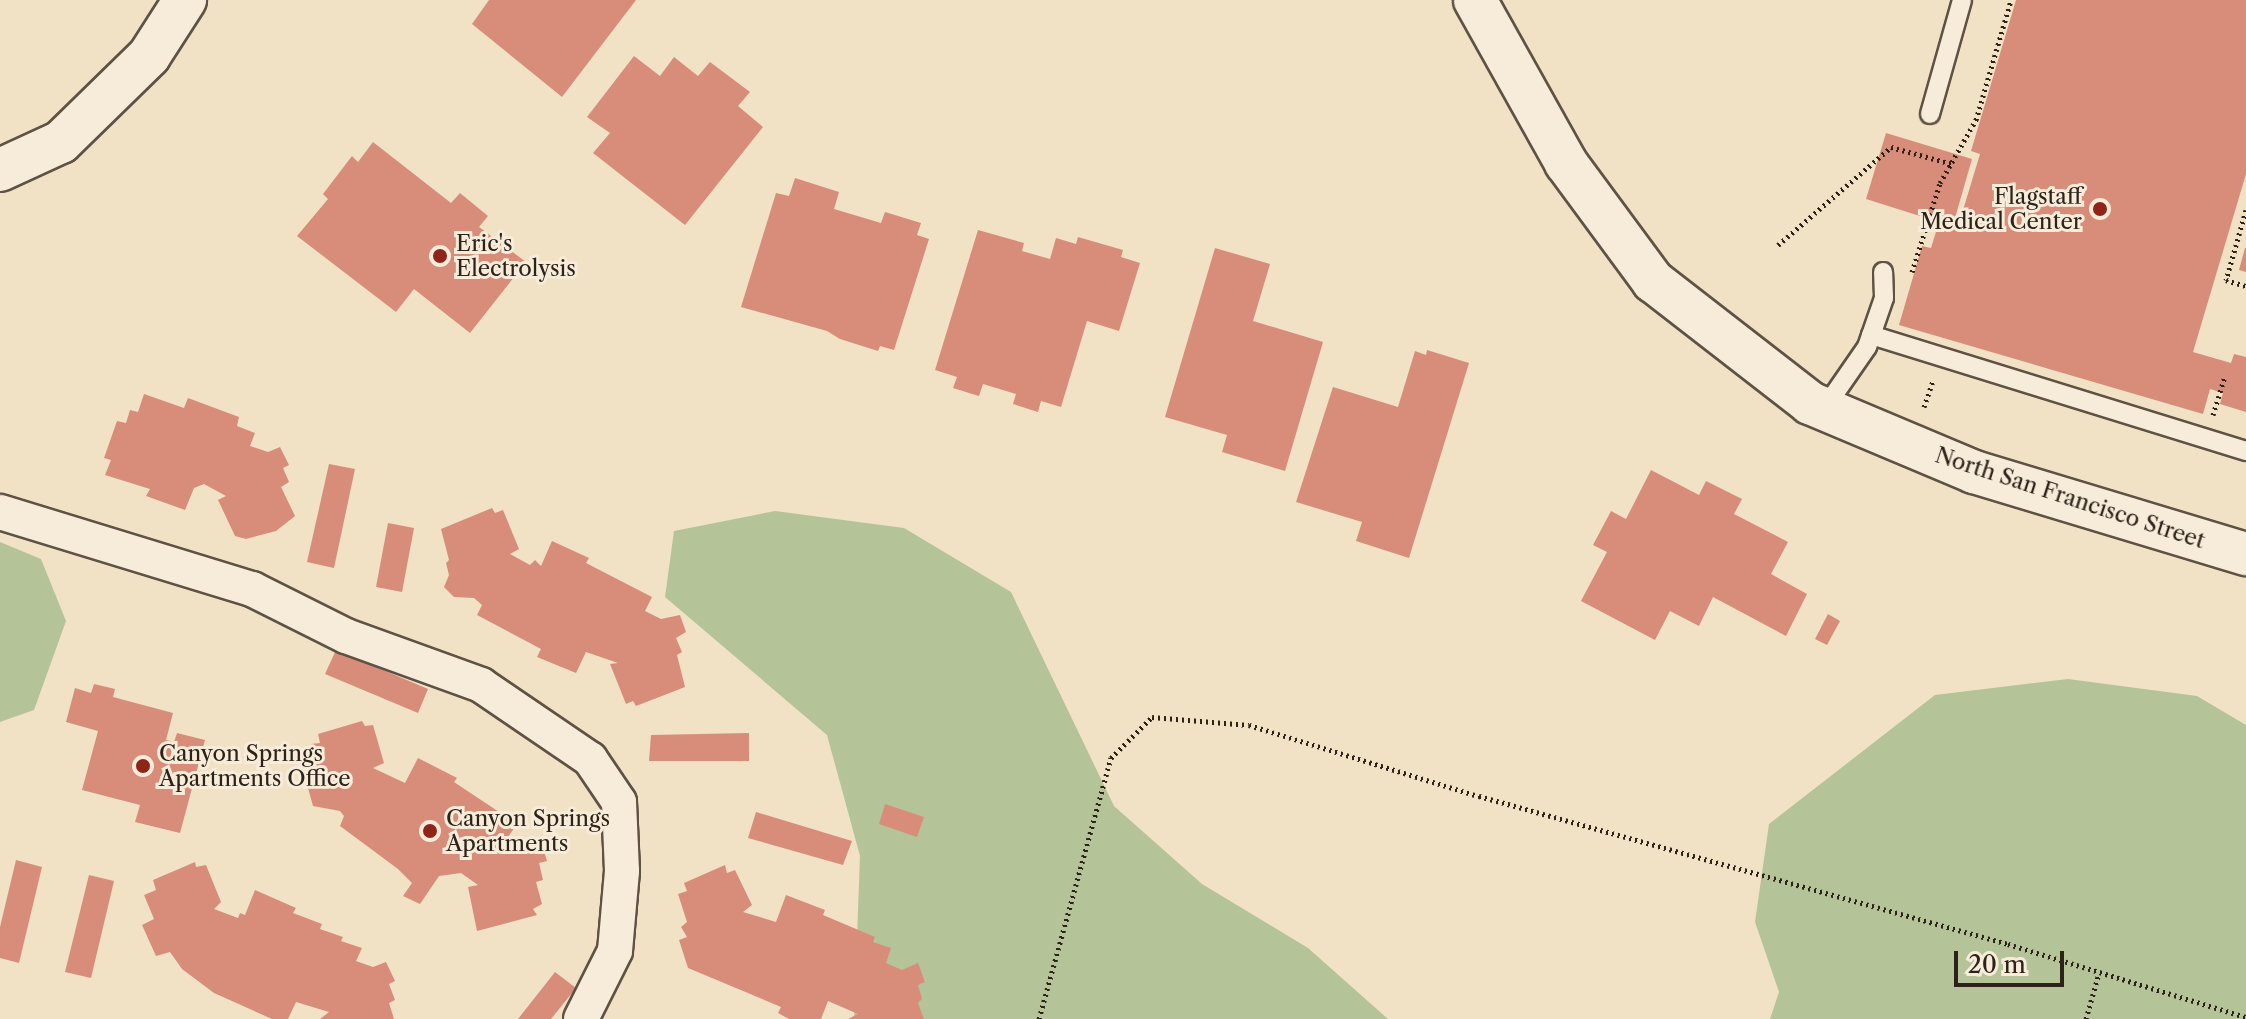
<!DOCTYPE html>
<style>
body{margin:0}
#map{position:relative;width:2246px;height:1019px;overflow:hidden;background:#f1e1c5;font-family:"Libre Caslon Text",serif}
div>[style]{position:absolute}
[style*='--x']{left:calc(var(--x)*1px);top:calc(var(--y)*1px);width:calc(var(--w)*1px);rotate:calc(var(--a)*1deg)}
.green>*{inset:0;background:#b5c498}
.building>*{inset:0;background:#d88d7b}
.path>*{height:5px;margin-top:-2.5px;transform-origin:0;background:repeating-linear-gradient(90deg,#2d2219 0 2px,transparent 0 6px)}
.roads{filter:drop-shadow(2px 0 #5e5244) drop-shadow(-2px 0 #5e5244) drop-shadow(0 2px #5e5244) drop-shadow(0 -2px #5e5244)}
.service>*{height:18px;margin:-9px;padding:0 9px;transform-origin:9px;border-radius:9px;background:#f6ecd9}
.minor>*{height:34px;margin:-17px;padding:0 17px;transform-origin:17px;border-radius:17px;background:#f6ecd9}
.tertiary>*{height:42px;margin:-21px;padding:0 21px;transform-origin:21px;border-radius:21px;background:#f6ecd9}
.dots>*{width:22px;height:22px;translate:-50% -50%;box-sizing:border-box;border:4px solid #f6ecd9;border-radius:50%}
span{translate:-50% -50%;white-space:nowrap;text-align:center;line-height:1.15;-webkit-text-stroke:6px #f6ecd9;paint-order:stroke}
.poi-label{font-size:22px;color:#2d2219}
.right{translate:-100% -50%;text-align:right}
.left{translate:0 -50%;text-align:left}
.street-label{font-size:22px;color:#2d2219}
.scale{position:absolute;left:1954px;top:951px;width:110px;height:36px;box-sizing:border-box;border:4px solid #2d2219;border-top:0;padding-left:10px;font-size:24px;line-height:28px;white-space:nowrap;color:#2d2219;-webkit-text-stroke:6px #f6ecd9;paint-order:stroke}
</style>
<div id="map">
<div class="green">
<div style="clip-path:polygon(775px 511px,904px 528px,1011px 592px,1114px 806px,1202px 884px,1308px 948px,1388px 1019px,854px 1019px,860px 856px,827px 735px,665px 597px,674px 531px)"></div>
<div style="clip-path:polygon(0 542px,41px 559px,66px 621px,34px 710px,0 722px)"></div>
<div style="clip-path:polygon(2068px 679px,2197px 696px,2246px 725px,2246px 1019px,1770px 1019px,1779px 992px,1755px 922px,1769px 824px,1935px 695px)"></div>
</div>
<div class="building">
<div style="clip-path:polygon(489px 0,636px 0,562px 97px,472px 24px)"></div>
<div style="clip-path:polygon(2016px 0,2246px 0,2246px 174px,2193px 352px,2231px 363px,2234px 354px,2246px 357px,2246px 412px,2220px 404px,2223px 393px,2210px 389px,2203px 414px,1899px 325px,1922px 246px,1931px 248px,1939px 222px,1866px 199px,1886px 133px,1972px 159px,1955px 218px,1960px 220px,1980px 154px,1971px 151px)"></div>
<div style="clip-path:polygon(634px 56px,660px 76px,674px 57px,698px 76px,710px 62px,750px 92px,738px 106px,763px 127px,685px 225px,593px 153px,610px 133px,587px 117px)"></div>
<div style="clip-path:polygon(373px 142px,451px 203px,460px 193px,488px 216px,479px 227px,526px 262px,470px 333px,414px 289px,396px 312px,297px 236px,328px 199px,323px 194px,352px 156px,358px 162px)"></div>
<div style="clip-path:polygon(795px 178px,839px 192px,834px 209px,881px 223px,885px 212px,921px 223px,917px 235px,929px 239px,894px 350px,880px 346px,878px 351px,840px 339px,827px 331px,741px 307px,776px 193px,789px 196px)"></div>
<div style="clip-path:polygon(978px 230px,1024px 243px,1022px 251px,1050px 259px,1056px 238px,1076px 244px,1078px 237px,1123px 250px,1121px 257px,1140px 263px,1119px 331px,1087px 321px,1061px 407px,1041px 401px,1038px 412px,1013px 404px,1016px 394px,983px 384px,979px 396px,953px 388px,957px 377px,935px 370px)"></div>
<div style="clip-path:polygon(1215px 248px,1270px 264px,1253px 321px,1323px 342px,1285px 471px,1222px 452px,1227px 435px,1165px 417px)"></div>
<div style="clip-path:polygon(2245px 248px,2246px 248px,2246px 272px,2239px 270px)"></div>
<div style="clip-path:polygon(1427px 350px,1469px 363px,1409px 558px,1356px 541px,1362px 522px,1296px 502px,1333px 387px,1398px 407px,1415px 351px,1426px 355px)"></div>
<div style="clip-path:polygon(144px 394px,184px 408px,188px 398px,239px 417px,237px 426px,255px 433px,250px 446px,268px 452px,280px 447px,289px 465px,283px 468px,289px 482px,281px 487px,295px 516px,276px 531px,246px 539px,235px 536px,218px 500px,226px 496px,204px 484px,194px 488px,185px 510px,146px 496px,150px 489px,105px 475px,111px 460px,104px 458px,117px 421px,126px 423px,130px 410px,138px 412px)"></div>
<div style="clip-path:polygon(329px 464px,355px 469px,334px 568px,307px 562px)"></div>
<div style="clip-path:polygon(1651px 470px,1699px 495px,1706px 481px,1742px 499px,1734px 514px,1788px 542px,1771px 574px,1807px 594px,1786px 636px,1713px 597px,1699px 626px,1670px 611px,1655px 640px,1581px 601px,1607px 552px,1593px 545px,1611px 511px,1626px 519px)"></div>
<div style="clip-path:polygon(492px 508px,495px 513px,503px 510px,519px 549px,510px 554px,530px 565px,535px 560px,541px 566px,552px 541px,589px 558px,586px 563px,652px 597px,645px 611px,661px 619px,680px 615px,686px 632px,676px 638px,682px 652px,677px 655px,685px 687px,636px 706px,633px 701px,626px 704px,610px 664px,618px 663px,586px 652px,576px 673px,537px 657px,541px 649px,477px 615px,482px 605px,474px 598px,454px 597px,444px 587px,449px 575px,446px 563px,449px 560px,441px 529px)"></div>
<div style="clip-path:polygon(388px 523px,414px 528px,402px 592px,376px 587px)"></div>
<div style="clip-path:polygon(1828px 614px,1840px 621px,1827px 645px,1815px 639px)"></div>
<div style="clip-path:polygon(336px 650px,428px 689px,418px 713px,325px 674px)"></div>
<div style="clip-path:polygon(94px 684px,115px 689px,113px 697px,173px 713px,166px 740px,174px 742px,177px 733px,205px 740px,180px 833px,135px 822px,140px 805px,82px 790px,98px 731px,66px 722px,75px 688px,91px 693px)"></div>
<div style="clip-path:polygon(362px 721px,365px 726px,373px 725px,384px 763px,373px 768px,405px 783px,418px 758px,457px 778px,454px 782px,517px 824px,508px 837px,526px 846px,541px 842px,547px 861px,539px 863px,543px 880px,536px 882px,542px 904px,533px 909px,537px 915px,477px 931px,468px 887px,478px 885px,461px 873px,439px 876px,420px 904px,403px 896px,412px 883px,398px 869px,340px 826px,344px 816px,340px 811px,313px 806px,308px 788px,317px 786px,311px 771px,318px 770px,311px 744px,320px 743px,318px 734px)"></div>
<div style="clip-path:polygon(749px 733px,749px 761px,649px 761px,651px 735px)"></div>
<div style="clip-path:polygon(885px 804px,924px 817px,917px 837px,879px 824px)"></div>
<div style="clip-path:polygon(756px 812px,852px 841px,843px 865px,748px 838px)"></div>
<div style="clip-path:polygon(16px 860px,42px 867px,19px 963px,0 958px,0 927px)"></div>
<div style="clip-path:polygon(195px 862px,196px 867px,206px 865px,221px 902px,214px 909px,238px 918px,240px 913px,245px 915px,255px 890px,296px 908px,293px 913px,322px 924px,320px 929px,343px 937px,341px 941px,362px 948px,356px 961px,373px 967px,386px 962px,395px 981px,389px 984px,395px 1000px,389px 1003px,394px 1019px,320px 1019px,329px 1012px,296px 1002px,288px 1019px,272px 1019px,214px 993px,182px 969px,170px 952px,156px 956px,142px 925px,154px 919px,144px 895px,156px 890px,153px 880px)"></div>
<div style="clip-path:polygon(725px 865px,727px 873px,735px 870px,752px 905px,743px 912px,776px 922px,786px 895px,825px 910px,823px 915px,875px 937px,873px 942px,891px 948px,886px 963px,902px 970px,918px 963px,925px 982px,918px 985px,922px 999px,918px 1003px,924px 1019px,848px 1019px,858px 1014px,828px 1001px,821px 1019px,789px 1019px,778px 1013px,781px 1007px,688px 968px,679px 940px,687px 937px,681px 927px,687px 922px,678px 894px,687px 891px,684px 883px)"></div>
<div style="clip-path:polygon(89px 875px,114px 881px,91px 978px,65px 972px)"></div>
<div style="clip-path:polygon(555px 972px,576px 988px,551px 1019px,518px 1019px)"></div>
</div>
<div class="path">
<div style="--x:2246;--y:210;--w:73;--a:105.9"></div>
<div style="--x:2226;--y:280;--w:21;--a:17"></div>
<div style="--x:1778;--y:245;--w:150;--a:-40.9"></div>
<div style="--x:1891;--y:147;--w:63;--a:15.6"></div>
<div style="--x:1912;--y:272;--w:93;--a:-72.5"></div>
<div style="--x:1940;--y:183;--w:73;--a:-60.3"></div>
<div style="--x:1976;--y:120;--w:125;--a:-73.7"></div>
<div style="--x:1924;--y:407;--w:28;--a:-71"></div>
<div style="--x:2213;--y:415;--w:41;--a:-72.9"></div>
<div style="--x:1039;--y:1019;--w:271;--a:-74.6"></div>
<div style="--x:1111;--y:758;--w:58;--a:-45"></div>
<div style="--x:1152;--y:717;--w:97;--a:4.7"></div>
<div style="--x:1249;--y:725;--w:241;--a:17.2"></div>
<div style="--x:1479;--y:796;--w:549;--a:15.63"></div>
<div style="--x:2008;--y:944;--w:249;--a:17.1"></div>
<div style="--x:2086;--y:1019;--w:48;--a:-74.2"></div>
</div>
<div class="roads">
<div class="service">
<div style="--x:1930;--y:114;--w:118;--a:-74.3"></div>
<div style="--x:1871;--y:335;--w:393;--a:17.2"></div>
<div style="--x:1824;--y:409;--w:75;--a:-55.3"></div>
<div style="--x:1867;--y:347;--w:52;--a:-70.9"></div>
<div style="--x:1884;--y:298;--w:26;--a:-92"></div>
</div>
<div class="minor">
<div style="--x:0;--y:512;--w:264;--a:17"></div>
<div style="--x:252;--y:589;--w:105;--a:26.6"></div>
<div style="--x:346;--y:636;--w:144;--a:19.9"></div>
<div style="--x:481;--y:685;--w:132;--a:34.2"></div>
<div style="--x:590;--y:759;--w:52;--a:56"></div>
<div style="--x:619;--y:802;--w:69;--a:87.5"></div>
<div style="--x:622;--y:871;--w:80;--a:95"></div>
<div style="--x:615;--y:951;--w:76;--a:116.6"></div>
</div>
<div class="tertiary">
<div style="--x:1475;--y:0;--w:187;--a:60.8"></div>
<div style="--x:1566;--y:163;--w:147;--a:53.6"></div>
<div style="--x:1653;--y:281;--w:199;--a:37.8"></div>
<div style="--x:1810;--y:403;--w:178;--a:22.8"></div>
<div style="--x:1974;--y:472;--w:284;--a:16.8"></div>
<div style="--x:0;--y:170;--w:67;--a:-24.7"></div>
<div style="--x:61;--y:142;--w:123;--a:-44.3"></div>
<div style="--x:149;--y:56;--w:67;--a:-57.3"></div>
</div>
</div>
<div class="dots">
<div style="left:2100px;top:209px;background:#8f2418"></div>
<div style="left:440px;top:256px;background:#8f2418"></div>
<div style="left:143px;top:766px;background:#8f2418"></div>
<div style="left:430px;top:831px;background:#8f2418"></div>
</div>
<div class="poi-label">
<span class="right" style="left:2082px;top:209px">Flagstaff<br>Medical Center</span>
<span class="left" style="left:456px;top:256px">Eric's<br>Electrolysis</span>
<span class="left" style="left:159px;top:766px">Canyon Springs<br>Apartments Office</span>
<span class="left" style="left:446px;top:831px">Canyon Springs<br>Apartments</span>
</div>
<div class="street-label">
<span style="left:2070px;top:498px;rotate:18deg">North San Francisco Street</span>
</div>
<div class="scale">20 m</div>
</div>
